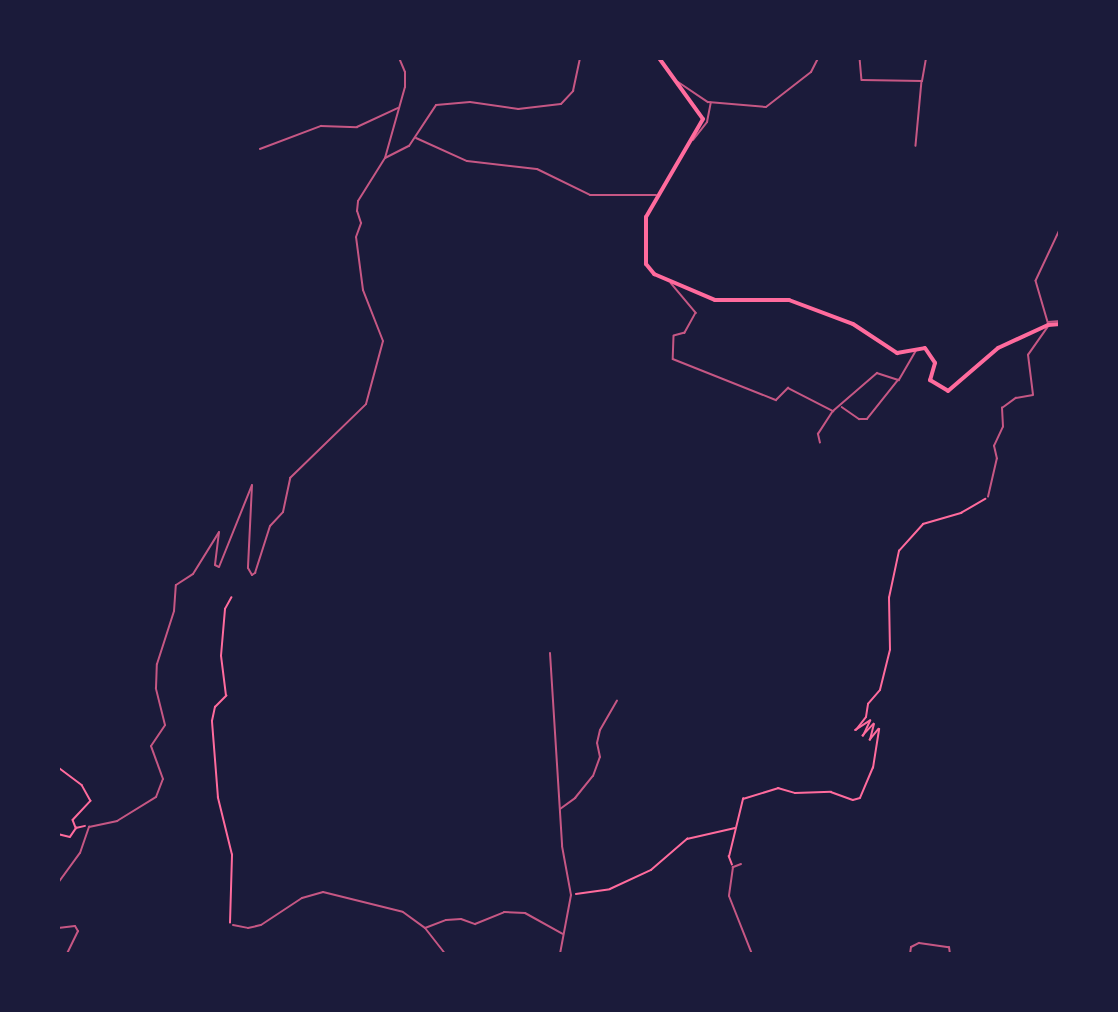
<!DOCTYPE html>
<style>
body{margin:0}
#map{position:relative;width:1118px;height:1012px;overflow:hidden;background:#1b1b3a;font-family:"Nunito Sans",sans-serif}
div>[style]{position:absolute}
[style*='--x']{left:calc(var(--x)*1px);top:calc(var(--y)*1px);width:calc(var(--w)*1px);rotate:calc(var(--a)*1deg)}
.path>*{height:1.5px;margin:-0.75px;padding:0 0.75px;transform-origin:0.75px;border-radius:0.75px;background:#ff6b9d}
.service>*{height:1.5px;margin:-0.75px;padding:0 0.75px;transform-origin:0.75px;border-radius:0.75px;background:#c65784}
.minor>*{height:2px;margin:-1px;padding:0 1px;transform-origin:1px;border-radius:1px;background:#c65784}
.primary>*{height:4px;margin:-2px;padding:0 2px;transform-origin:2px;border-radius:2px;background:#ff6b9d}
span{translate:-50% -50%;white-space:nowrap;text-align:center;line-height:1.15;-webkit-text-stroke:6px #1b1b3a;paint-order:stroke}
.frame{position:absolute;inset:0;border:60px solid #1b1b3a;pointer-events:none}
</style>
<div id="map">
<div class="path">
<div style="--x:58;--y:767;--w:30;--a:37"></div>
<div style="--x:82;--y:785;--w:18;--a:61"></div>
<div style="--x:91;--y:801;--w:26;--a:133"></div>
<div style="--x:73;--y:820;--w:9;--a:69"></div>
<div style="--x:58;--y:834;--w:12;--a:14"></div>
<div style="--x:70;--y:837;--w:11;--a:-56"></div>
<div style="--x:76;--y:828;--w:9;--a:-13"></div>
<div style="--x:732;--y:865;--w:9;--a:-111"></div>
<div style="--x:729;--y:857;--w:60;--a:-76.4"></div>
<div style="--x:743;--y:799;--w:37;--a:-17"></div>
<div style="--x:778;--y:788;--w:18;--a:16"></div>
<div style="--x:795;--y:793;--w:36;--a:-2"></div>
<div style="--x:831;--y:792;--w:23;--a:20"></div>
<div style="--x:853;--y:800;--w:7;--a:-16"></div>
<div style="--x:860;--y:798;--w:33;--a:-67"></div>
<div style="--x:873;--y:768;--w:39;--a:-81"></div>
<div style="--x:879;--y:729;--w:14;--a:129"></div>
<div style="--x:870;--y:740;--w:16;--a:-76"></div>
<div style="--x:874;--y:724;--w:16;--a:133"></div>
<div style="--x:863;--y:736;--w:17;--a:-65"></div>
<div style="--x:870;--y:721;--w:17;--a:147"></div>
<div style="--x:856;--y:730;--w:16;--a:-52"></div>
<div style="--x:866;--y:717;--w:13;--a:-81"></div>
<div style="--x:868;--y:704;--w:18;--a:-49"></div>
<div style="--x:880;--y:690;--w:41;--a:-76"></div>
<div style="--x:890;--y:650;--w:52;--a:-91.1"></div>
<div style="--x:889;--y:598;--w:48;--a:-78"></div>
<div style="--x:899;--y:551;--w:36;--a:-48"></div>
<div style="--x:923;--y:524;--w:40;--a:-16"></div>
<div style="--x:961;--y:513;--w:28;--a:-30"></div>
<div style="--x:576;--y:894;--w:34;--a:-8"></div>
<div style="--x:610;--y:889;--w:45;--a:-24.9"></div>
<div style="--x:651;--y:870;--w:48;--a:-40.7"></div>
<div style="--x:687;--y:839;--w:49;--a:-12.9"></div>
<div style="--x:230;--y:923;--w:68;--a:-88.3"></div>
<div style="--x:232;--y:855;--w:59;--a:-103.8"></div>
<div style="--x:218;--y:798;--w:77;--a:-94.5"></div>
<div style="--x:212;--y:721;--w:14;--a:-78"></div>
<div style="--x:215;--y:707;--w:16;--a:-45"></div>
<div style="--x:226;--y:696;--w:40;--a:-97.1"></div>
<div style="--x:221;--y:656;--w:47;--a:-85.1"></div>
<div style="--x:225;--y:609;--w:13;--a:-61"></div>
</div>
<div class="service">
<div style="--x:860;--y:58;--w:22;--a:85"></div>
<div style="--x:862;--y:80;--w:60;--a:1"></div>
<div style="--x:922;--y:81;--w:65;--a:95.3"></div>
<div style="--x:260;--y:149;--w:65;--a:-20.7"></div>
<div style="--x:321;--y:126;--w:36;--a:2"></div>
<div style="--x:357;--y:127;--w:45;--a:-24.9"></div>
<div style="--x:1060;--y:230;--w:56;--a:115.2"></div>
<div style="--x:1036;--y:281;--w:43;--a:73.7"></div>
<div style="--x:1048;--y:322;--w:12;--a:-5"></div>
<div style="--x:671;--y:283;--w:39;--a:50"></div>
<div style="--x:696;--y:313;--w:23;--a:119"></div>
<div style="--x:685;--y:333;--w:11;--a:165"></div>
<div style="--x:674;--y:336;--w:23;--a:92"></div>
<div style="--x:673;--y:359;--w:111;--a:21.7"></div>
<div style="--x:776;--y:400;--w:17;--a:-45"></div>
<div style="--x:788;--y:388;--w:51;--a:27.1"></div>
<div style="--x:833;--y:411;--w:58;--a:-40.8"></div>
<div style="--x:877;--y:373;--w:23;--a:18"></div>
<div style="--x:899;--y:380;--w:34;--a:-60"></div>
<div style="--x:842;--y:407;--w:21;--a:35"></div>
<div style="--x:859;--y:419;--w:8;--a:0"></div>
<div style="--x:867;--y:419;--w:50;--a:-51.5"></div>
<div style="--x:820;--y:443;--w:9;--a:-103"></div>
<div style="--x:818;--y:434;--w:27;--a:-57"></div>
<div style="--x:988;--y:497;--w:39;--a:-77"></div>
<div style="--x:997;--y:459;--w:13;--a:-103"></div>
<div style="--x:994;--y:446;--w:21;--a:-65"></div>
<div style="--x:1003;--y:427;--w:19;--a:-93"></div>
<div style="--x:1002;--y:408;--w:17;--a:-36"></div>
<div style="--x:1016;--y:398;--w:17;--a:-10"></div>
<div style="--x:1033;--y:395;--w:40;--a:-97.1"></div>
<div style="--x:1028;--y:355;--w:35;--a:-55"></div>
</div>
<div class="minor">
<div style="--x:922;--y:81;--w:23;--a:-80"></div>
<div style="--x:678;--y:82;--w:36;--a:34"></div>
<div style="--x:708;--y:102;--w:58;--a:4.9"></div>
<div style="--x:766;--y:107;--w:57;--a:-37.9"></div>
<div style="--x:811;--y:72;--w:16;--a:-63"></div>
<div style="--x:416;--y:138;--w:56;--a:24.3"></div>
<div style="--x:467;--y:161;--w:70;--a:6.5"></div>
<div style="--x:537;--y:169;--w:59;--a:26.1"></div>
<div style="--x:590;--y:195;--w:66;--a:0"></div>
<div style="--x:693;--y:140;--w:23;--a:-52"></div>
<div style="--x:707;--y:122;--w:20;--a:-79"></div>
<div style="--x:385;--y:158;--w:74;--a:-74.3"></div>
<div style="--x:405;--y:87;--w:15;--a:-90"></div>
<div style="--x:405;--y:72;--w:15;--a:-113"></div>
<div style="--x:550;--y:653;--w:193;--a:86.4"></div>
<div style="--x:562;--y:846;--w:50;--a:79.6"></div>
<div style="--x:571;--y:895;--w:60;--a:100.6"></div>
<div style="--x:560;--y:809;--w:19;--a:-36"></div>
<div style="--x:575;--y:798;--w:28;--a:-51"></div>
<div style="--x:593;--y:776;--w:20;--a:-70"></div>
<div style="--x:600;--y:757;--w:14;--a:-102"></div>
<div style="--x:597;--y:743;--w:13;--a:-77"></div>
<div style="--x:600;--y:730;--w:34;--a:-60"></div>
<div style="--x:741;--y:864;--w:9;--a:159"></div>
<div style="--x:733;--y:867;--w:29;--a:98"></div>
<div style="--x:729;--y:896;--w:62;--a:68.4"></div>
<div style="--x:58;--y:883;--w:37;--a:-54"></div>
<div style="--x:80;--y:853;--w:28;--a:-71"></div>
<div style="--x:89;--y:827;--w:29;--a:-12"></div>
<div style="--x:117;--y:821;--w:46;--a:-31.6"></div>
<div style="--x:156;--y:797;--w:19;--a:-69"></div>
<div style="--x:163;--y:779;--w:35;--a:-110"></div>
<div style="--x:151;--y:746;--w:25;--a:-56"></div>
<div style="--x:165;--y:725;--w:38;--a:-104"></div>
<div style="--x:156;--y:688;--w:24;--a:-88"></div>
<div style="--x:157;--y:664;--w:56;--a:-72.2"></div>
<div style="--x:174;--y:611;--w:26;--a:-86"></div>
<div style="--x:176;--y:585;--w:20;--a:-33"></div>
<div style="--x:193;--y:574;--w:49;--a:-58.2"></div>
<div style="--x:219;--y:532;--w:33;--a:97"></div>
<div style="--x:215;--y:565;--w:4;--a:27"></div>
<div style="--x:219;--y:567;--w:88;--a:-68.1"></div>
<div style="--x:252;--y:485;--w:83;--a:92.8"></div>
<div style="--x:248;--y:568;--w:8;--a:60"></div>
<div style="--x:252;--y:575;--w:4;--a:-34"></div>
<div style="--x:255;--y:573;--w:49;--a:-72.3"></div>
<div style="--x:270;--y:526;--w:19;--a:-47"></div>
<div style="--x:283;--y:512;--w:35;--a:-78"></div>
<div style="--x:290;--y:478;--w:106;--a:-44.2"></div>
<div style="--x:366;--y:404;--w:65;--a:-74.9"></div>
<div style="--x:383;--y:341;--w:55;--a:-111.4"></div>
<div style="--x:363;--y:290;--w:53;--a:-97.5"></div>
<div style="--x:356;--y:237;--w:15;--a:-70"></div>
<div style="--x:361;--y:223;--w:13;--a:-108"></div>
<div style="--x:357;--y:211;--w:10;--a:-84"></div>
<div style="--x:358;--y:201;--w:51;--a:-57.9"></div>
<div style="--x:385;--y:158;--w:27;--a:-27"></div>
<div style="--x:409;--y:146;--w:49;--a:-56.6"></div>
<div style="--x:436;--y:105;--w:34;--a:-5"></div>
<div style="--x:470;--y:102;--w:49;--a:8.3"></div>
<div style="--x:518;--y:109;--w:43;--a:-6.6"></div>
<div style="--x:561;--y:104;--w:18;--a:-47"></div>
<div style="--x:573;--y:91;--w:34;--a:-78"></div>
<div style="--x:233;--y:925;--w:15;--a:11"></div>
<div style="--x:248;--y:928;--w:13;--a:-13"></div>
<div style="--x:261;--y:925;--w:49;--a:-33.4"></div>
<div style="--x:302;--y:898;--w:22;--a:-16"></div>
<div style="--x:323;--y:892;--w:82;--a:14"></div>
<div style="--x:403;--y:912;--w:27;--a:36"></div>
<div style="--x:425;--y:928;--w:33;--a:52"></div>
<div style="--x:58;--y:928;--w:17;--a:-7"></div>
<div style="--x:75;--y:926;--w:6;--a:59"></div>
<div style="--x:78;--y:931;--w:25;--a:116"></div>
<div style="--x:425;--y:928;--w:22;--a:-21"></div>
<div style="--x:446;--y:920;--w:15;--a:-4"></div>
<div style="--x:461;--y:919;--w:15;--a:20"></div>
<div style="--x:475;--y:924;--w:31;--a:-22"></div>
<div style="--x:504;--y:912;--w:21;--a:3"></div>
<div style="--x:525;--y:913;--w:43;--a:28.9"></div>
<div style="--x:910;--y:954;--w:7;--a:-82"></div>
<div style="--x:911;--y:947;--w:9;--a:-27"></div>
<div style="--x:919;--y:943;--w:30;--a:8"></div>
<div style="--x:949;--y:947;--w:7;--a:82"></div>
</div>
<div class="primary">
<div style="--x:659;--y:58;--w:75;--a:54.2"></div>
<div style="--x:703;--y:119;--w:113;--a:120.2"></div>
<div style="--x:646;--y:217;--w:47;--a:90"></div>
<div style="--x:646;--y:264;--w:13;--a:51"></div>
<div style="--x:654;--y:274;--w:66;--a:23.1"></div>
<div style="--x:715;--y:300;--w:74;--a:0"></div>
<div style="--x:789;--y:300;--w:68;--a:20.6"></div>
<div style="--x:853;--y:324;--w:53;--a:33.4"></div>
<div style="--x:897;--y:353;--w:28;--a:-10"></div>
<div style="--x:925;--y:348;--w:18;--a:56"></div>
<div style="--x:935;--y:363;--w:18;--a:106"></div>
<div style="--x:930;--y:380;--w:21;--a:31"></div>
<div style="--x:948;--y:391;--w:66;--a:-40.7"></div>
<div style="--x:998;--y:348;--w:55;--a:-24.7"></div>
<div style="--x:1048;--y:325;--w:12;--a:-5"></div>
</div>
<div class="frame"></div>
</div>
